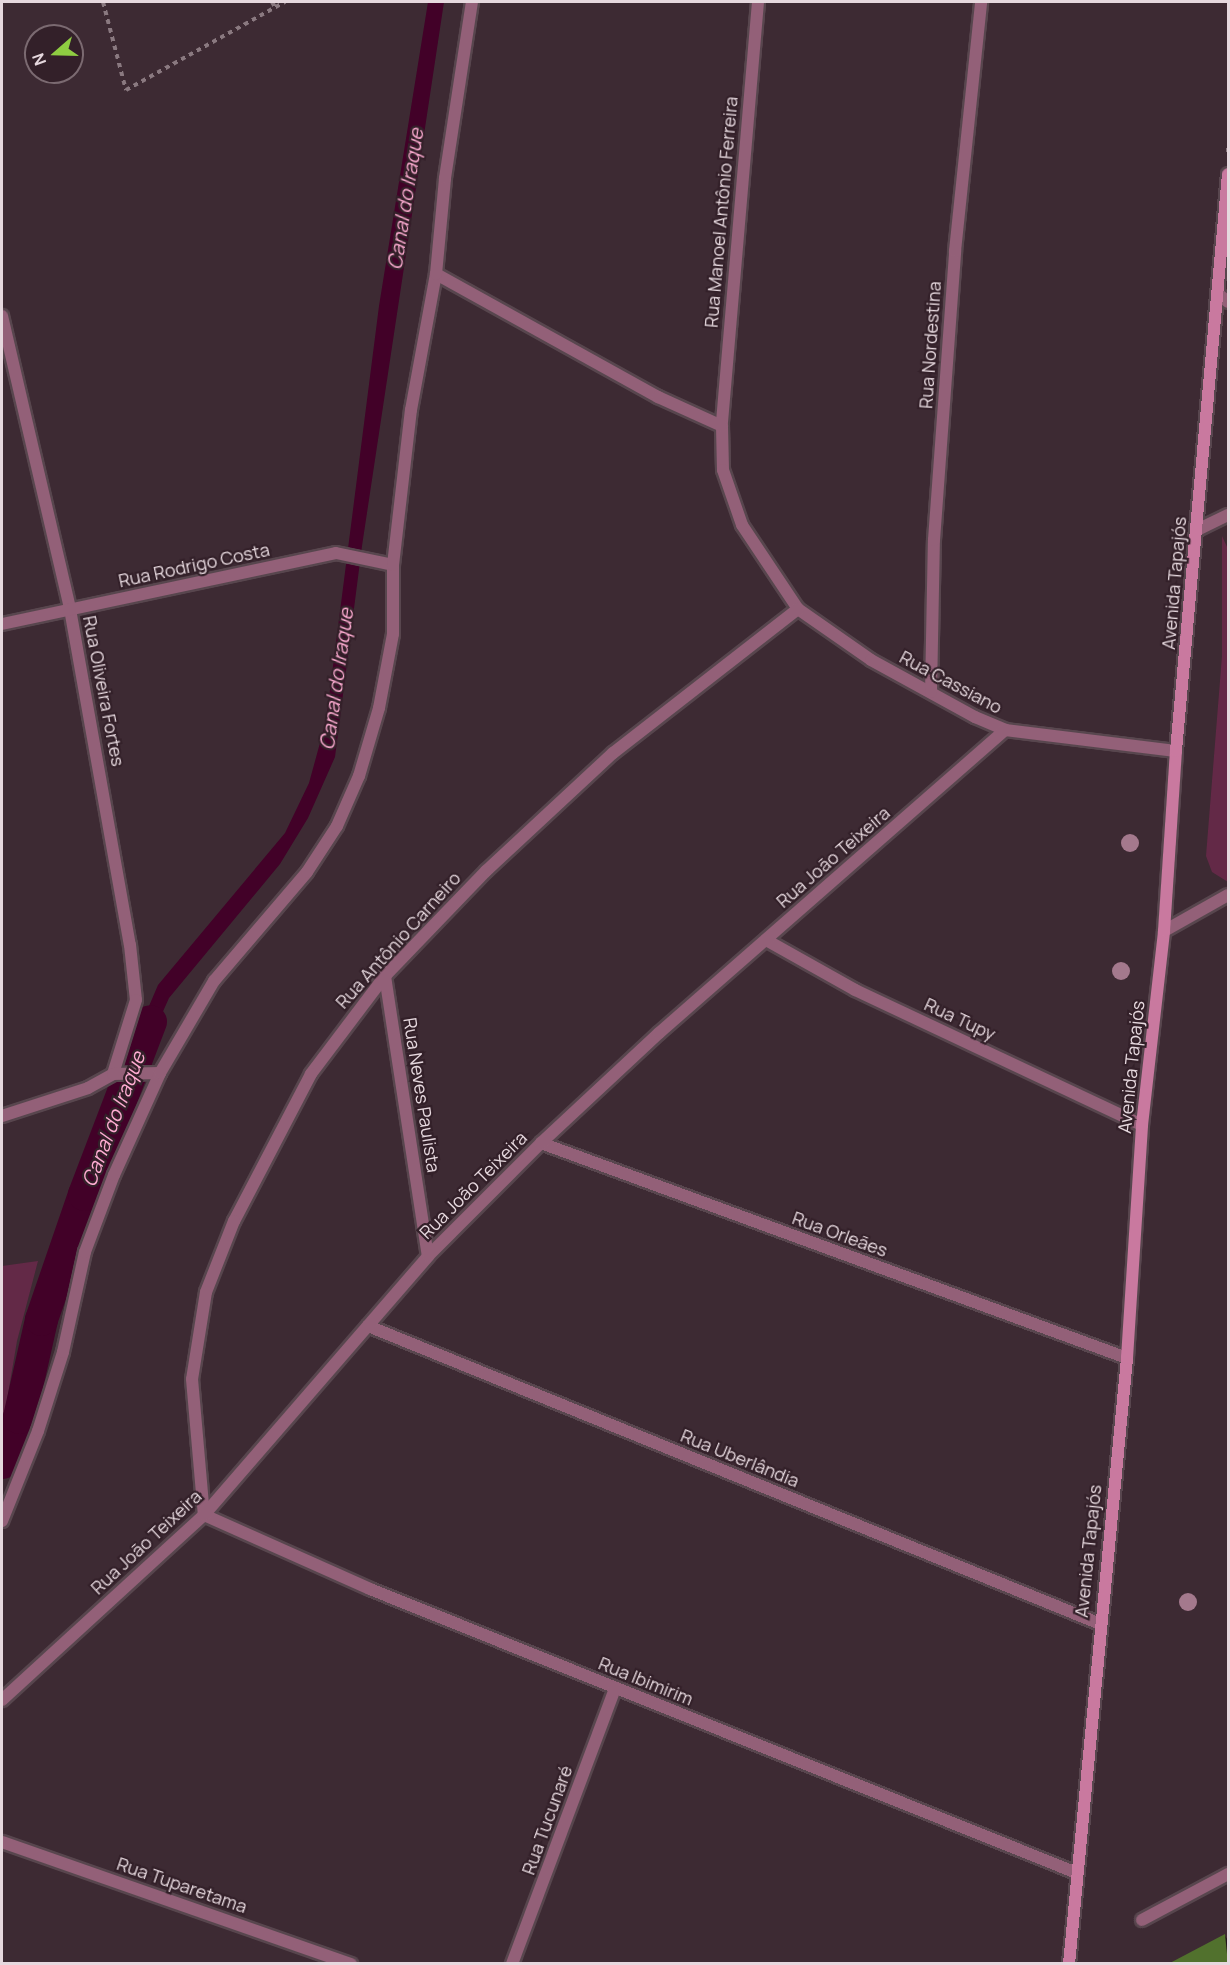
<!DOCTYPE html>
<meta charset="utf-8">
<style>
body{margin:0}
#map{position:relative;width:1230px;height:1965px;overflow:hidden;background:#3d2a33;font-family:Manrope,sans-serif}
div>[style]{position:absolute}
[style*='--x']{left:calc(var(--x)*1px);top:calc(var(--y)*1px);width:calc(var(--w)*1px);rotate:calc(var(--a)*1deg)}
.green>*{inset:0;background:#632947}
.water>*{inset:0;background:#420128}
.shadow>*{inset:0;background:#0007}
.canal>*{height:33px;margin:-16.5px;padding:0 16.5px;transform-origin:16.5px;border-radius:16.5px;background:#420128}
.building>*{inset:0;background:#51712d}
.path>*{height:4px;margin-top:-2px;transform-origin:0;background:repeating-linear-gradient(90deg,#8a7980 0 4.5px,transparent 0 9px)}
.roads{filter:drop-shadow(2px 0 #58464e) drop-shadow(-2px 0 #58464e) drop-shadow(0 2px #58464e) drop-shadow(0 -2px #58464e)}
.service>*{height:12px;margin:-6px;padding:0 6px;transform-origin:6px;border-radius:6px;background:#936078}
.minor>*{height:12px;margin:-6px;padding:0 6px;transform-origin:6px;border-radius:6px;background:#936078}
.secondary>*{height:12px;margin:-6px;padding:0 6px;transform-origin:6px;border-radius:6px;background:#c9799f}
.trees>*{width:18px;height:18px;margin:-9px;border-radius:50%;background:#a4798d}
span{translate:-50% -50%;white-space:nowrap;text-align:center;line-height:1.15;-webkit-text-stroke:4.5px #332029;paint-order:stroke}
.street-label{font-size:18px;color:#e6d8de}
.water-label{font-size:20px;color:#feacd2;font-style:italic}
.frame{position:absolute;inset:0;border:3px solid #e6d8de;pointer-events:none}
.north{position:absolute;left:24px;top:24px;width:60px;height:60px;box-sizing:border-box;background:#332029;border:2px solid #7b6a71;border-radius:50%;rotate:250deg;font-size:16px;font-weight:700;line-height:24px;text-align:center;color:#e6d8de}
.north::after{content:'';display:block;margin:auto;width:21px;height:27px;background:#8fcd42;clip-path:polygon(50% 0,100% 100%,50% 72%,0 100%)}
</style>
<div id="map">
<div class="green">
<div style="clip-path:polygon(1222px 536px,1228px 549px,1228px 882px,1212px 872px,1206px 856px,1222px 656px)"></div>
<div style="clip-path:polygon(38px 1261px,17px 1341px,2px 1429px,2px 1266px)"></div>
</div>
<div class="water">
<div style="clip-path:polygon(428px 2px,444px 2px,362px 546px,335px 757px,308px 818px,280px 864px,169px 998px,140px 1063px,126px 1060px,158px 985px,285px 833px,309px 783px,326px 721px,379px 306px)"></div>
</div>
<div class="shadow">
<div style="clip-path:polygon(1225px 1936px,1228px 1940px,1228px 1964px,1171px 1964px)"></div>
</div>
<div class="canal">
<div style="--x:2;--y:1462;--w:48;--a:-69.3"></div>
<div style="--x:19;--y:1417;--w:100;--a:-77.3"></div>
<div style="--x:41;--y:1319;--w:132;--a:-71"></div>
<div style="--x:84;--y:1194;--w:185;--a:-69.1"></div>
</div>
<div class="building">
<div style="clip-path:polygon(1225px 1934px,1228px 1964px,1168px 1964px)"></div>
</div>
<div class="path">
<div style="--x:103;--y:2;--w:91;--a:75.4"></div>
<div style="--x:126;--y:90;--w:182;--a:-29"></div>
<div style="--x:272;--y:2;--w:6;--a:59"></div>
<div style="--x:1228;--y:152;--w:8;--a:-90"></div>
</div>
<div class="roads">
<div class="service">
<div style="--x:1164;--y:931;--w:73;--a:-29.4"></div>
<div style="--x:1142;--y:1920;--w:98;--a:-28.1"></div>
</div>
<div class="minor">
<div style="--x:758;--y:2;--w:426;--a:94.9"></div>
<div style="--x:722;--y:426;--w:44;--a:88.7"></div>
<div style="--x:723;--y:470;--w:58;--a:70.9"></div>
<div style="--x:742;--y:525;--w:101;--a:56.3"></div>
<div style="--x:798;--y:609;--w:89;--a:34.9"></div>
<div style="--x:871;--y:660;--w:119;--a:28.7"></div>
<div style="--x:975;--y:717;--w:33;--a:23"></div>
<div style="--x:1005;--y:730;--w:172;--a:7"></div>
<div style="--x:436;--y:274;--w:254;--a:29"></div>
<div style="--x:658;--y:397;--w:70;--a:24.4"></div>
<div style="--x:1217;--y:293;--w:14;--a:39"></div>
<div style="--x:2;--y:316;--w:301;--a:76.9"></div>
<div style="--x:70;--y:609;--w:341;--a:79.9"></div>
<div style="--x:130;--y:945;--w:55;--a:83.8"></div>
<div style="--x:136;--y:1000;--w:77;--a:107.3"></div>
<div style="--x:1197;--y:530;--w:34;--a:-26"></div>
<div style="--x:798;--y:609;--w:234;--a:142.1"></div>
<div style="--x:613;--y:753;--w:173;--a:137.1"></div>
<div style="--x:486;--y:871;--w:146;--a:133.9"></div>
<div style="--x:385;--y:976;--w:123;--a:127.1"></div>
<div style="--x:311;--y:1074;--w:166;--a:117.6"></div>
<div style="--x:234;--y:1221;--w:76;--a:111.5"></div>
<div style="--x:206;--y:1292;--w:88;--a:99.1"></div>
<div style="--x:192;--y:1379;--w:137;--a:85"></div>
<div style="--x:204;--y:1515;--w:182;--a:24"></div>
<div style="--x:370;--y:1589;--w:762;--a:21.89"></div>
<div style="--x:2;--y:624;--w:341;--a:-12"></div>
<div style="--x:336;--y:553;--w:58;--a:11.9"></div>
<div style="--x:931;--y:692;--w:152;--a:-88.9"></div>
<div style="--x:934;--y:540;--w:290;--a:-85.8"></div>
<div style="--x:955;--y:251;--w:250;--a:-84"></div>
<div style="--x:766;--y:940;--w:102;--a:29.3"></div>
<div style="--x:855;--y:990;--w:317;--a:25.2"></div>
<div style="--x:385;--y:976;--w:283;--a:81.3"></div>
<div style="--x:2;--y:1116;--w:90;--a:-18"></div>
<div style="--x:88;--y:1088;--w:29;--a:-29"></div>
<div style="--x:113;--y:1074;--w:47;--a:-1.2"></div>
<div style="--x:541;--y:1143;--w:624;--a:20.15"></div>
<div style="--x:368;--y:1326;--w:788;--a:22.14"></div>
<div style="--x:2;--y:1521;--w:97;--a:-68.2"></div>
<div style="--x:38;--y:1431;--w:83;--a:-72.4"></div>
<div style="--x:63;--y:1352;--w:102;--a:-77.6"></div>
<div style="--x:85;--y:1252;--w:82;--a:-69.4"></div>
<div style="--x:114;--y:1175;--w:112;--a:-65.7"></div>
<div style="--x:160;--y:1073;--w:107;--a:-59.6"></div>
<div style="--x:214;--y:981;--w:143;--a:-49.5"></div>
<div style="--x:307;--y:872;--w:55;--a:-56.9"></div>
<div style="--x:337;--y:826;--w:55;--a:-66.3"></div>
<div style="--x:359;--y:776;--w:71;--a:-73.6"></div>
<div style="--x:379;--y:708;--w:75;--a:-79.3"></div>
<div style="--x:393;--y:634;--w:69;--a:-90"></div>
<div style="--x:393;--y:565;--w:156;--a:-83.4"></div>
<div style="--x:411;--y:410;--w:138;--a:-79.6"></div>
<div style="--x:436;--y:274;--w:96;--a:-84.6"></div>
<div style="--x:445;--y:178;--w:178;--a:-81.3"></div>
<div style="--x:2;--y:1700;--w:274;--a:-42.5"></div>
<div style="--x:204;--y:1515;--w:342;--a:-49.1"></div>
<div style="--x:428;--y:1256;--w:160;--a:-45"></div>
<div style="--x:541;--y:1143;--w:161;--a:-43"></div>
<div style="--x:659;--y:1033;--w:460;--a:-41.2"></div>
<div style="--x:2;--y:1842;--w:370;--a:19.3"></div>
<div style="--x:512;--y:1964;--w:295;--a:-69.5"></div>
</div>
<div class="secondary">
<div style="--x:1069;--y:1964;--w:609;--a:-84.53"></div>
<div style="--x:1127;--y:1358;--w:233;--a:-86.3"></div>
<div style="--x:1142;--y:1125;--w:195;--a:-83.5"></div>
<div style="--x:1164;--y:931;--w:180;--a:-86.2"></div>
<div style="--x:1176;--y:751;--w:579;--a:-84.85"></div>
</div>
</div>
<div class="trees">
<div style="left:1130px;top:843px"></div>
<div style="left:1121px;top:971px"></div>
<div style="left:1188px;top:1602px"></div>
</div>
<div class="street-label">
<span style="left:721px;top:212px;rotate:-85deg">Rua Manoel Antônio Ferreira</span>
<span style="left:930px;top:345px;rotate:-86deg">Rua Nordestina</span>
<span style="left:194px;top:565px;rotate:-12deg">Rua Rodrigo Costa</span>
<span style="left:1174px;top:583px;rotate:-85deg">Avenida Tapajós</span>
<span style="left:951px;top:682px;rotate:28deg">Rua Cassiano</span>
<span style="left:104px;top:691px;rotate:79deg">Rua Oliveira Fortes</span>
<span style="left:833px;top:857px;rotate:-41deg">Rua João Teixeira</span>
<span style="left:398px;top:940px;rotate:-48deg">Rua Antônio Carneiro</span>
<span style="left:960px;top:1019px;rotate:25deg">Rua Tupy</span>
<span style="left:1131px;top:1067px;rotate:-84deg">Avenida Tapajós</span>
<span style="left:422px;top:1095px;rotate:81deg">Rua Neves Paulista</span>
<span style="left:473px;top:1185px;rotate:-45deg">Rua João Teixeira</span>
<span style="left:840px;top:1234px;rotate:20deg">Rua Orleães</span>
<span style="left:740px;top:1458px;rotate:22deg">Rua Uberlândia</span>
<span style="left:146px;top:1542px;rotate:-43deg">Rua João Teixeira</span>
<span style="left:1088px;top:1551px;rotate:-84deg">Avenida Tapajós</span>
<span style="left:646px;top:1681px;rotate:22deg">Rua Ibimirim</span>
<span style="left:547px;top:1820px;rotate:-70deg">Rua Tucunaré</span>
<span style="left:182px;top:1885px;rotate:19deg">Rua Tuparetama</span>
</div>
<div class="water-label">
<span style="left:405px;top:199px;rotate:-81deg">Canal do Iraque</span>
<span style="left:336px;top:679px;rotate:-82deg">Canal do Iraque</span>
<span style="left:113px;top:1119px;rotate:-69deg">Canal do Iraque</span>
</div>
<div class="frame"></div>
<div class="north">N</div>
</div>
